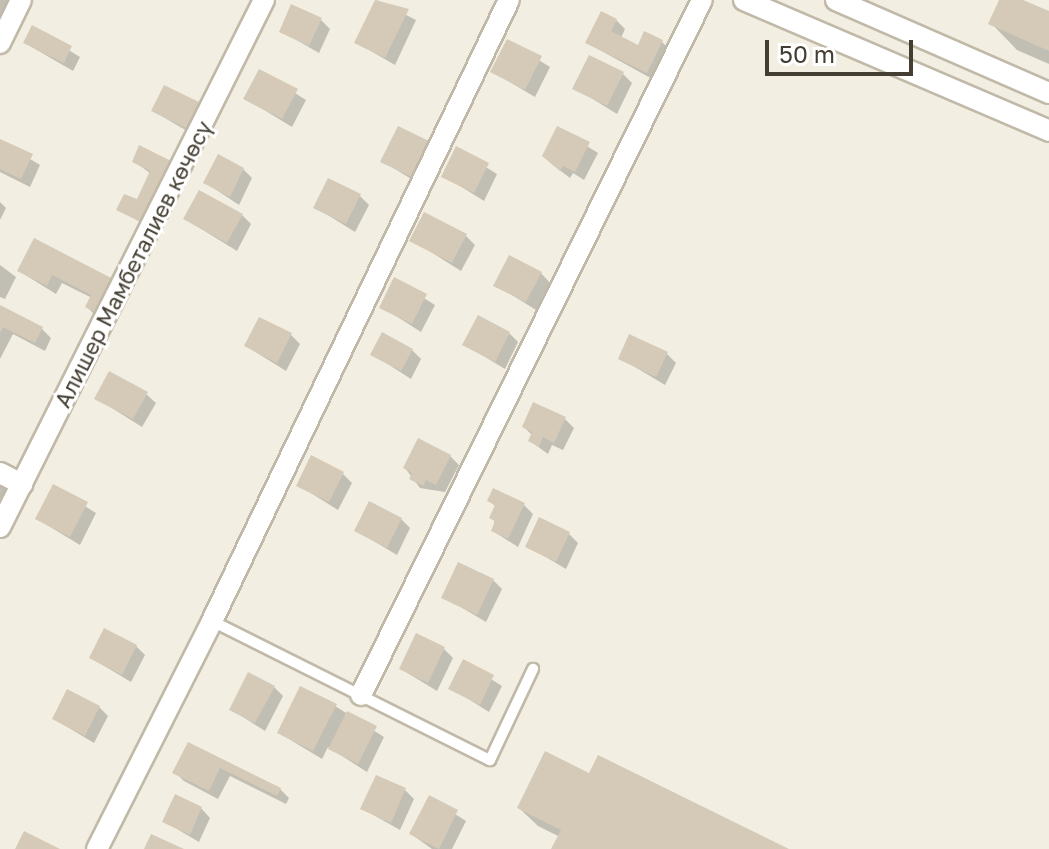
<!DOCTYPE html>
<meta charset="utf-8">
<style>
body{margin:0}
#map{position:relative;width:1049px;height:849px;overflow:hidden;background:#f2eee2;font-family:"Golos Text",sans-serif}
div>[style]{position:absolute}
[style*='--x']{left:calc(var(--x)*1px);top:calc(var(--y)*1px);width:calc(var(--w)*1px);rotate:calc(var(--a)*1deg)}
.shadow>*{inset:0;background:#0003}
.building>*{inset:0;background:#d4cab7}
.roads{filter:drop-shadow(2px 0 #c1b9a7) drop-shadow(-2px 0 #c1b9a7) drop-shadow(0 2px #c1b9a7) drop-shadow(0 -2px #c1b9a7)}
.service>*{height:10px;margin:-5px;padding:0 5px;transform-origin:5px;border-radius:5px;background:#fff}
.minor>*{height:20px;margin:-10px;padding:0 10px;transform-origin:10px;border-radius:10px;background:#fff}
span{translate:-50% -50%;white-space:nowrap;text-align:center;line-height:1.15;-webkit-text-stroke:6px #fff;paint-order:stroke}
.street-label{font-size:22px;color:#443e32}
.scale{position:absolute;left:765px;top:40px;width:148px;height:36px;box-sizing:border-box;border:4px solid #443e32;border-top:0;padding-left:10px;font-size:24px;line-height:28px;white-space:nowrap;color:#443e32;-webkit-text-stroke:6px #fff;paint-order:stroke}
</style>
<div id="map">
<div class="shadow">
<div style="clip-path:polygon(0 0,18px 0,9px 21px,0 17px)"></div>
<div style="clip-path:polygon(377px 0,416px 20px,395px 65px,357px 43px)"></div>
<div style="clip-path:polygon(1001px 0,1018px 0,1049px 14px,1049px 64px,1017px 50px,991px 23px)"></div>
<div style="clip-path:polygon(321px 20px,330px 29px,319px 53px,281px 31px)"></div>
<div style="clip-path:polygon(616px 20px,625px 29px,621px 38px,639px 47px,662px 42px,671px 51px,656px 81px,587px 43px)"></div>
<div style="clip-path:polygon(33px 28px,80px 57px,73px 71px,25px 43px)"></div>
<div style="clip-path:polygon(508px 41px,550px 67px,535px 97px,493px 72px)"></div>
<div style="clip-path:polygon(260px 71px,306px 100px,292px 127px,246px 99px)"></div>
<div style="clip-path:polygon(623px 74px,632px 83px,617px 114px,575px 88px)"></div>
<div style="clip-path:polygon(202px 105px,199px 138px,153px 111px)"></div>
<div style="clip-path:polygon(558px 128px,598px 153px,584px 180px,573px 173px,570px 178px,553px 165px)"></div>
<div style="clip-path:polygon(0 141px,40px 165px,30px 187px,0 172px)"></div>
<div style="clip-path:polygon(428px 143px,437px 152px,421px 185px,382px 161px)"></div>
<div style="clip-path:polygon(457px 149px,497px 174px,484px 201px,444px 176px)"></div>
<div style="clip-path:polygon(134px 161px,181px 173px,153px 230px,119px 209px,137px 202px,151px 174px)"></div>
<div style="clip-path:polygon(243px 169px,252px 178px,239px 205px,206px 183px)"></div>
<div style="clip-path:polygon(360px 196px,369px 205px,355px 232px,315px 207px)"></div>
<div style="clip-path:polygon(0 202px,6px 208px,0 220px)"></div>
<div style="clip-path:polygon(242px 215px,251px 224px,237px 251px,185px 219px)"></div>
<div style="clip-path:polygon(466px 236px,475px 245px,461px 271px,412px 240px)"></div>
<div style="clip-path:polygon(0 265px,16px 277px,5px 299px,0 297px)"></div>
<div style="clip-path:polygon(19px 271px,113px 281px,96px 316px,87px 307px,92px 298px,62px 283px,56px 294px)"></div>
<div style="clip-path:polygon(541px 273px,550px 283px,536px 310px,496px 285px)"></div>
<div style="clip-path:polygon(395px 280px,435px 305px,421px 332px,382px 307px)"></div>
<div style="clip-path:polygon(0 307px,42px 329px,51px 338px,45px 351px,13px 334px,0 359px)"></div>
<div style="clip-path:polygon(509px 333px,518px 342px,505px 369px,465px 345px)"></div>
<div style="clip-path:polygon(291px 335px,300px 344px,286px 371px,246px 346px)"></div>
<div style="clip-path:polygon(412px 350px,421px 359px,411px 379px,372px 354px)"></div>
<div style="clip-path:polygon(667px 354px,676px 363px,665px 385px,620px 358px)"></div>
<div style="clip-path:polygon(146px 394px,156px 403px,142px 427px,96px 398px)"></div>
<div style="clip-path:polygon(565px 419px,574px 428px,563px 450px,552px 445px,548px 454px,530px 441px,533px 436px,524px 427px)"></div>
<div style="clip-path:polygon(450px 456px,459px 465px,445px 492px,420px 488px,405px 468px)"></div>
<div style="clip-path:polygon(343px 474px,352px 483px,338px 510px,298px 485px)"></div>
<div style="clip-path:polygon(0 484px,15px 496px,0 507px)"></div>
<div style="clip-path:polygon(54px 487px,96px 513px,80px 545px,37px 519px)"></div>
<div style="clip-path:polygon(490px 501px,524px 505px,533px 514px,518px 547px,493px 531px,496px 507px)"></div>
<div style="clip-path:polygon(401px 519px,410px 528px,397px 555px,357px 531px)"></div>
<div style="clip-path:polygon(569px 534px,578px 543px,566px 569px,527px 546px)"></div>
<div style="clip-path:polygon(493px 580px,502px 589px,486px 622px,444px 597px)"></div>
<div style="clip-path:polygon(136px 646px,145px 655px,131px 682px,91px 658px)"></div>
<div style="clip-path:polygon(444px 649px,453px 658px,437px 691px,401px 669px)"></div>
<div style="clip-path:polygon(464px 662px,502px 686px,489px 712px,451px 688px)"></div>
<div style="clip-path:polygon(274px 687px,283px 696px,265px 731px,232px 710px)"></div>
<div style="clip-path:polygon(335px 706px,384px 737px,367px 772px,328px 747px,322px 759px,279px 733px)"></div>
<div style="clip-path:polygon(99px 707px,108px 716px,94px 743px,54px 719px)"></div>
<div style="clip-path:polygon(189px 744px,280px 789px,289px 798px,286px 804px,230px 776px,218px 799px,184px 781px,175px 772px)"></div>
<div style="clip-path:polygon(590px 776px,784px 849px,554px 849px,560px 837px,538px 826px,519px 808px)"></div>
<div style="clip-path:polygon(405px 790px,414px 799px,400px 830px,363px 809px)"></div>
<div style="clip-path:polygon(430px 798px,466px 821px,452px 849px,432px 849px,411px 834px)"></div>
<div style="clip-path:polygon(201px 808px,210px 818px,199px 842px,165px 822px)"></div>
</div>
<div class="building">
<div style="clip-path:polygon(375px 0,409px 9px,385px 58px,354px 43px)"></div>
<div style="clip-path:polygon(999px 0,1023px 0,1049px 11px,1049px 51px,988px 24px)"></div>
<div style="clip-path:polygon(291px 4px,322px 18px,309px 46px,279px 32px)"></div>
<div style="clip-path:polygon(601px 11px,617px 19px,611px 31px,638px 45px,644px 31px,663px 40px,647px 73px,585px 43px)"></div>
<div style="clip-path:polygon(32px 25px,72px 46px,64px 63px,23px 43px)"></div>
<div style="clip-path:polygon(507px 39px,542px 56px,525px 90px,490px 72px)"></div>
<div style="clip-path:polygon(589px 55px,624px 72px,607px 106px,572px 89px)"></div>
<div style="clip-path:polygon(259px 69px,298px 89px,282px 119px,243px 99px)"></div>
<div style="clip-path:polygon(164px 85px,203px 104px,190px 130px,151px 111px)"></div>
<div style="clip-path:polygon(398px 126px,429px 141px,412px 177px,380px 162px)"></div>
<div style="clip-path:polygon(557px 126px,590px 142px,575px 172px,563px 166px,560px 171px,542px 156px)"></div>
<div style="clip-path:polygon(0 139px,33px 154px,21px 179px,0 169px)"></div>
<div style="clip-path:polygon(139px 145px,173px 162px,143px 223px,116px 210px,124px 194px,137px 199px,150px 171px,132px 162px)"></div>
<div style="clip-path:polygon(456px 146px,489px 163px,474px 193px,441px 177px)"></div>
<div style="clip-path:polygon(218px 154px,244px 168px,230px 197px,203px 183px)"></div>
<div style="clip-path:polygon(328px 178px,361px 194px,346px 224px,313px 208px)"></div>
<div style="clip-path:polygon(199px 190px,243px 214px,227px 243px,183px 219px)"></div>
<div style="clip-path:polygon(424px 212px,467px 234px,452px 263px,409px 241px)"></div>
<div style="clip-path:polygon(34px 238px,115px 280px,97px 313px,85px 307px,91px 295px,52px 275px,47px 286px,17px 271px)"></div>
<div style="clip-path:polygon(509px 255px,542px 272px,526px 302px,493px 286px)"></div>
<div style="clip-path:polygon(394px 277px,427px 294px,412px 324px,379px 308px)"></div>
<div style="clip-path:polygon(0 305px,43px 327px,35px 343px,3px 327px,0 333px)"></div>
<div style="clip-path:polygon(478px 315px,510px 332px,495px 362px,462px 345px)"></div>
<div style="clip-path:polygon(259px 317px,292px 333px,277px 363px,244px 346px)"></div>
<div style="clip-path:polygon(382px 332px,413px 349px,401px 371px,370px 355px)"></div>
<div style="clip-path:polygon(629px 334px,668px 352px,656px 377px,618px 359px)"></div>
<div style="clip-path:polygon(109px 371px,148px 392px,133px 419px,94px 399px)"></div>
<div style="clip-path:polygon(533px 402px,566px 417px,554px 443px,543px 437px,539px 447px,528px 441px,532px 432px,522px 427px)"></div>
<div style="clip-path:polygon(418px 438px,451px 455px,436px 485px,426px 480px,423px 486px,409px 479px,412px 473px,403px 468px)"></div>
<div style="clip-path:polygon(311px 455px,344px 472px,329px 502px,296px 486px)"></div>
<div style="clip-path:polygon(53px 484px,88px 502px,70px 537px,35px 519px)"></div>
<div style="clip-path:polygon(493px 488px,525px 503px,508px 539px,491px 531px,495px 521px,489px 518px,495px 505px,487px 501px)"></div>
<div style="clip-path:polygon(369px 501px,402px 518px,387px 548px,354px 531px)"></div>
<div style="clip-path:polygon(539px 517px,570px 532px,556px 562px,525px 547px)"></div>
<div style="clip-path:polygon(458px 562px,494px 579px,477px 615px,441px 598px)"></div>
<div style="clip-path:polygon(104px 628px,137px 645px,122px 675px,89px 658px)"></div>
<div style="clip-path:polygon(416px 633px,445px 647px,428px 683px,399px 669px)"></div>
<div style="clip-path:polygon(463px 659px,494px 675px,480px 705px,448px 689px)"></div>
<div style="clip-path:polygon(248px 672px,275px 686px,255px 723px,229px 710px)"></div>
<div style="clip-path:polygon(300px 686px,337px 704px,313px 751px,277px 733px)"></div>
<div style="clip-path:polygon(67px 689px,100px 706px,85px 736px,52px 719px)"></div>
<div style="clip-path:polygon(347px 711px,377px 726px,358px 764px,328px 749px)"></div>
<div style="clip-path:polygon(188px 742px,281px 788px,277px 796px,220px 768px,209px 791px,172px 773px)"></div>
<div style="clip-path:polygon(545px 751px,589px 773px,598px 755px,789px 849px,551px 849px,561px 830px,517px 808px)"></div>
<div style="clip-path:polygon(376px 775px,406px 788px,391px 823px,360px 809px)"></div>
<div style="clip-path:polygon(175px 794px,202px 807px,190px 835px,162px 822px)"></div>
<div style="clip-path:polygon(429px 795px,458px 810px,439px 849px,409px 834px)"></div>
<div style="clip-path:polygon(24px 831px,60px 849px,15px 849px)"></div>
<div style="clip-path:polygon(151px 834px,184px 849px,144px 849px)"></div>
</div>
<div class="roads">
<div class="service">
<div style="--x:212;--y:621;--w:311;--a:26.6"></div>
<div style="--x:490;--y:760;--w:101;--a:-64.7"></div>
</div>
<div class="minor">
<div style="--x:744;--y:0;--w:332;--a:23.2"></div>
<div style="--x:836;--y:0;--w:232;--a:23.6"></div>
<div style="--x:0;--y:43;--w:48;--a:-64"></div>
<div style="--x:0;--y:473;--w:25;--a:27"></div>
<div style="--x:0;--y:527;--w:589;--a:-63.39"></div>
<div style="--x:361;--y:695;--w:774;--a:-63.87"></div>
<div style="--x:97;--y:849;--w:255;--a:-63.2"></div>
<div style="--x:212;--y:621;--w:688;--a:-64.44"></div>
</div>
</div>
<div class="street-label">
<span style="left:133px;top:264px;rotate:-63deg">Алишер Мамбеталиев көчөсү</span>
</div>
<div class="scale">50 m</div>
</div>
